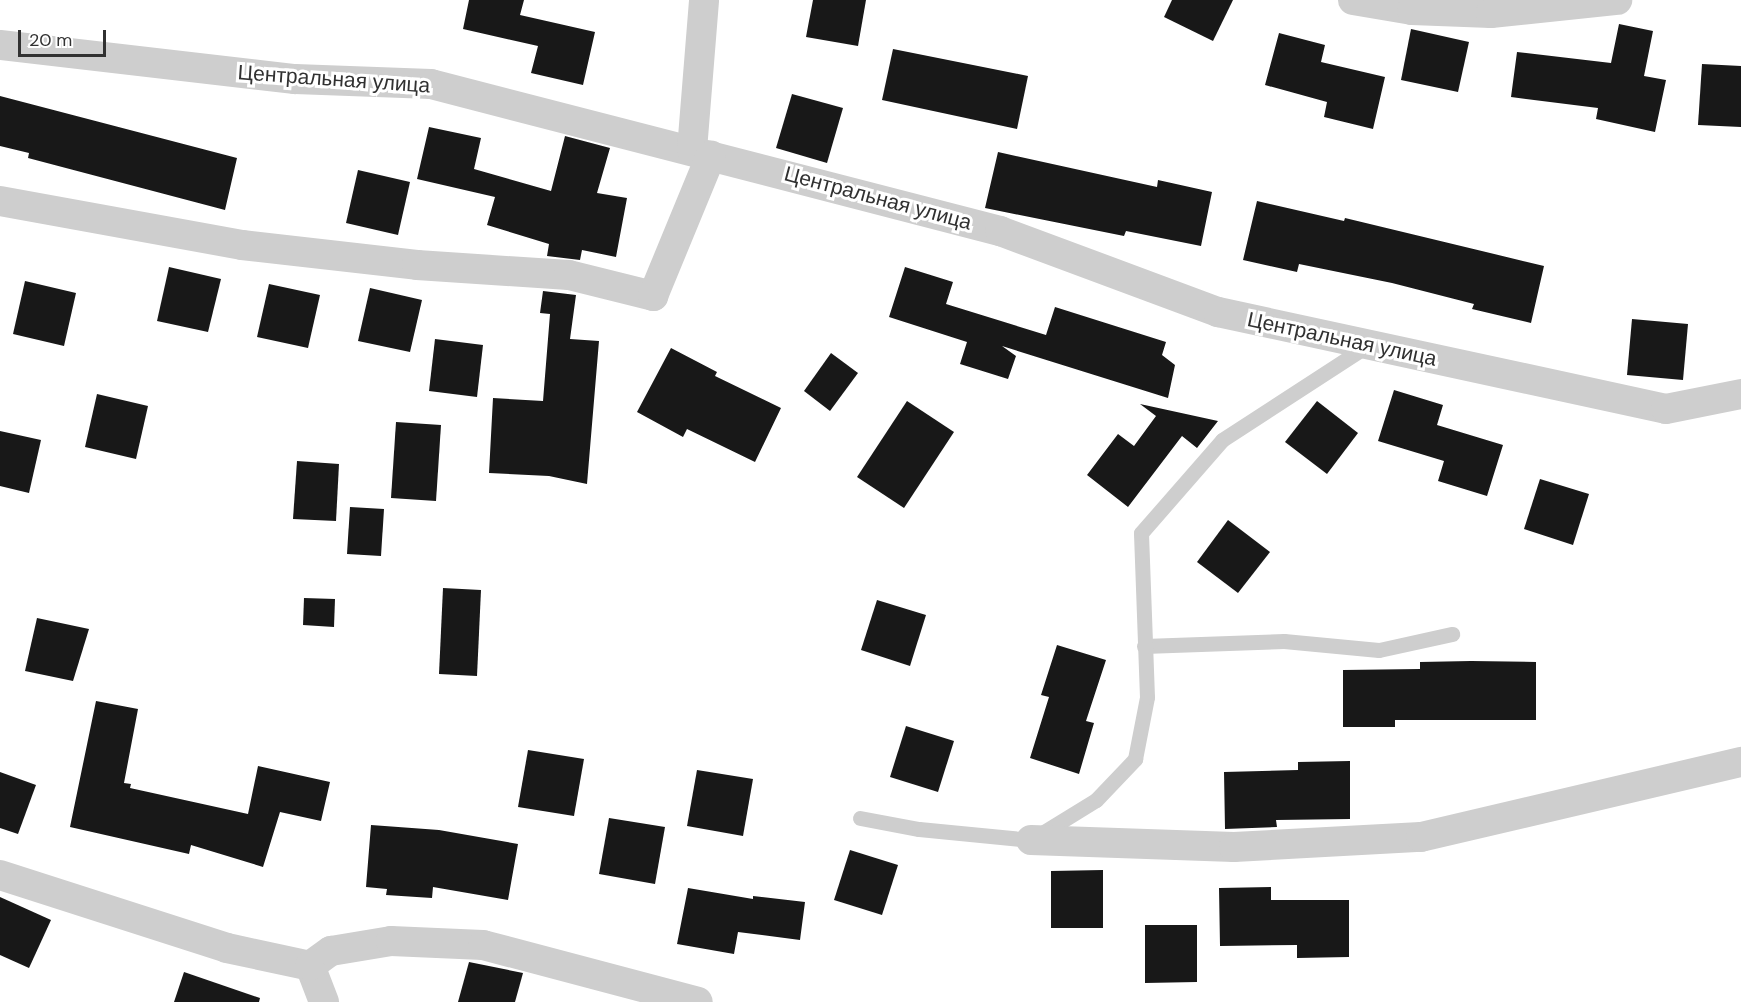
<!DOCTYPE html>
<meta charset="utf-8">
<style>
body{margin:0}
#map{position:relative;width:1741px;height:1002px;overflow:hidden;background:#fff;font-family:"DM Sans",sans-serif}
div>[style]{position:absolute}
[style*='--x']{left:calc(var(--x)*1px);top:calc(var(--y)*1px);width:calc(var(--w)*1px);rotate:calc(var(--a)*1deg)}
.building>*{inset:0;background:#181818}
.lane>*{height:15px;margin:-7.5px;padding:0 7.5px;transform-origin:7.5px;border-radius:7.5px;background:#cecece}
.street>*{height:30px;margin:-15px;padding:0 15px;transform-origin:15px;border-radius:15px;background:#cecece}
span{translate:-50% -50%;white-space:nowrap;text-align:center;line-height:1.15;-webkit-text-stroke:6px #fff;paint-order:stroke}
.street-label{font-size:21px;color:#313131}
.scale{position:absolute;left:18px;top:30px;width:88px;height:27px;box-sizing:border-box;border:3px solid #313131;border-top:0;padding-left:8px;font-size:18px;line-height:21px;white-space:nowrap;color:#313131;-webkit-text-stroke:4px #fff;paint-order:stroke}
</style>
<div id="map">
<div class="building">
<div style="clip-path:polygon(469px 0,524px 0,520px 15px,595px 32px,583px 85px,531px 73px,538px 46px,463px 29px)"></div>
<div style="clip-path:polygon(813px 0,866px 0,858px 46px,806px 37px)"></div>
<div style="clip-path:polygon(1172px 0,1233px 0,1213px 41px,1164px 17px)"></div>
<div style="clip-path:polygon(1619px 24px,1653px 31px,1644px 76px,1666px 80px,1655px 132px,1596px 119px,1598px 108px,1511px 97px,1517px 52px,1611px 63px)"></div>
<div style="clip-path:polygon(1411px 29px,1469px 42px,1458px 92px,1401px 80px)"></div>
<div style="clip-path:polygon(1279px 33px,1325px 45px,1321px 62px,1385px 77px,1373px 129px,1324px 117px,1327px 102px,1265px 85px)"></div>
<div style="clip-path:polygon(893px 49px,1028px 76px,1017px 129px,882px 100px)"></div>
<div style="clip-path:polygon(1702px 64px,1741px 66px,1741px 127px,1698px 125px)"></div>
<div style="clip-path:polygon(792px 94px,843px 108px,827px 163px,776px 148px)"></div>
<div style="clip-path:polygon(0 96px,237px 158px,225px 210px,28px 158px,29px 153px,0 146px)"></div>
<div style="clip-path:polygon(429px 127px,481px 138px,474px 169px,551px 191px,565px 136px,610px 148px,597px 193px,627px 198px,616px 257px,582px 250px,580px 260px,547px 256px,549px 244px,487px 225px,495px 197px,417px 179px)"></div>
<div style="clip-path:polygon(998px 152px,1157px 187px,1158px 180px,1212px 192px,1201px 246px,1126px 231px,1124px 236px,985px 208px)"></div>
<div style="clip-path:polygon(358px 170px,410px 182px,398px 235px,346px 223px)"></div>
<div style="clip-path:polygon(1257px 201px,1344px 221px,1345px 218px,1544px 266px,1531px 323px,1472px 309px,1474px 304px,1392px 283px,1299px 264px,1297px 272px,1243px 260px)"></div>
<div style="clip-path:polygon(169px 267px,221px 279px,208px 332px,157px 321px)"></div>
<div style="clip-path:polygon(905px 267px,953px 282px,946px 304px,1046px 335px,1055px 307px,1166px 342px,1162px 355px,1175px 365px,1168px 398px,1002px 346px,1016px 356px,1008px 379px,960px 364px,967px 342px,889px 317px)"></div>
<div style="clip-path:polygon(25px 281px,76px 293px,64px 346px,13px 334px)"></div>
<div style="clip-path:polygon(269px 284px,320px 295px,308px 348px,257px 337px)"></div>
<div style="clip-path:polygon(370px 288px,422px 300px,410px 352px,358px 341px)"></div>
<div style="clip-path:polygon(543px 291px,576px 295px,570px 339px,599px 341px,587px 484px,549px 476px,489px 473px,493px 398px,543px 401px,550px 314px,540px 313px)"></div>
<div style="clip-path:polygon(1632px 319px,1688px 324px,1683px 380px,1627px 375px)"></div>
<div style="clip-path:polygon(435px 339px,483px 345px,477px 397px,429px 391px)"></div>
<div style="clip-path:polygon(671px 348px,717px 372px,715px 376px,781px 408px,755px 462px,687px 429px,683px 437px,637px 412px)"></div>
<div style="clip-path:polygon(831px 353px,858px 373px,830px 411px,804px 391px)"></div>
<div style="clip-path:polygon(1394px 390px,1443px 405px,1437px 425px,1503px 445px,1487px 496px,1438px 481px,1444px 461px,1378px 441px)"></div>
<div style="clip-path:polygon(97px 394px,148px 406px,136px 459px,85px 447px)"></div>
<div style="clip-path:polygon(907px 401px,954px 432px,904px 508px,857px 477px)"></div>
<div style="clip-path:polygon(1317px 401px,1358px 433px,1327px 474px,1285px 442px)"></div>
<div style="clip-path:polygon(1140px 404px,1218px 421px,1197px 448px,1182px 436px,1128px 507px,1087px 475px,1118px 434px,1134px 446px,1156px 416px)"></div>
<div style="clip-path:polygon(396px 422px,441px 425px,436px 501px,391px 498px)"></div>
<div style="clip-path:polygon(0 431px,41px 440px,29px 493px,0 486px)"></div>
<div style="clip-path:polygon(297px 461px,339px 464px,336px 521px,293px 519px)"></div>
<div style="clip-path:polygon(1540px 479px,1589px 494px,1573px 545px,1524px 529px)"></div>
<div style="clip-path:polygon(350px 507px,384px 509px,381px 556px,347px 554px)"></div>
<div style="clip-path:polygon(1228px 520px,1270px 552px,1238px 593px,1197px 562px)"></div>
<div style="clip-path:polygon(443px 588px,481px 590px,477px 676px,439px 674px)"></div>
<div style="clip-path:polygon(304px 598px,335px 599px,334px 627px,303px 625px)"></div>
<div style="clip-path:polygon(877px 600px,926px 615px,910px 666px,861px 650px)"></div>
<div style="clip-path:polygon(37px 618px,89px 629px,73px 681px,25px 671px)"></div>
<div style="clip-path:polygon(1057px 645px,1106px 660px,1086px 721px,1094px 723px,1079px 774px,1030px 758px,1049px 697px,1041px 695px)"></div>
<div style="clip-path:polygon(1471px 661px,1536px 662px,1536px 720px,1395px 720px,1395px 727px,1343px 727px,1343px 670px,1420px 669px,1420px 662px)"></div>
<div style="clip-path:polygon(96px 701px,138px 709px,124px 783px,131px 784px,130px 788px,248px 814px,258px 766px,330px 782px,321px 821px,280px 812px,263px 867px,191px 845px,189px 854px,70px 827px)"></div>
<div style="clip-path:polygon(906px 726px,954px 741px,938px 792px,890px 777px)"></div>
<div style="clip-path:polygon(528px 750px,584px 759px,574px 816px,518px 807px)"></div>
<div style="clip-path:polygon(1350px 761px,1350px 819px,1276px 820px,1277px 827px,1225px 829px,1224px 772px,1298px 770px,1298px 762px)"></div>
<div style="clip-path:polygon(697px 770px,753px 779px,743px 836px,687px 826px)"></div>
<div style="clip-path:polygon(0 772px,36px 785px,18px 834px,0 828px)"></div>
<div style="clip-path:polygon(609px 818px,665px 827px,655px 884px,599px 874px)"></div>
<div style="clip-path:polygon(371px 825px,439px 830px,518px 844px,508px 900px,433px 887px,432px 898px,386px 895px,387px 889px,366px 887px)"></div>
<div style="clip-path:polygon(850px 850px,898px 865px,882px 915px,834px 900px)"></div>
<div style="clip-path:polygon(1103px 870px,1103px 928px,1051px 928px,1051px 871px)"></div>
<div style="clip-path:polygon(1271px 887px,1271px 900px,1349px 900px,1349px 957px,1297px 958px,1297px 945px,1220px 946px,1219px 888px)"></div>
<div style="clip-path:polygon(688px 888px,753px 899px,753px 896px,805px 902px,800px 940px,738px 932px,734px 954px,677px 944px)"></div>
<div style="clip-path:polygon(0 897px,51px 920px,29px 968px,0 955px)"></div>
<div style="clip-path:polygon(1145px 925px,1197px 925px,1197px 982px,1145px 983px)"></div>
<div style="clip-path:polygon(469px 962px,523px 973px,515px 1002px,458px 1002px)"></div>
<div style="clip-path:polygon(184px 972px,260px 998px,259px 1002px,174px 1002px)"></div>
</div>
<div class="lane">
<div style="--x:1144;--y:646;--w:140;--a:-2"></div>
<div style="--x:1284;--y:641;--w:95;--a:5.4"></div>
<div style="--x:1379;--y:650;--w:75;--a:-12.4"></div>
<div style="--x:860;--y:818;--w:60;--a:10.6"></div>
<div style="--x:919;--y:829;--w:113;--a:5.6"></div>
<div style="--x:1031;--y:840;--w:76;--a:-31.6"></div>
<div style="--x:1096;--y:800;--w:57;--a:-46.4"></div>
<div style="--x:1135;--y:759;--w:63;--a:-79"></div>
<div style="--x:1147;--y:697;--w:164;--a:-92.1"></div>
<div style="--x:1141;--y:533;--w:123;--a:-48.9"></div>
<div style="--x:1222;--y:440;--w:173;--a:-33"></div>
</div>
<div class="street">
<div style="--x:1353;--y:0;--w:60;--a:9.6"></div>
<div style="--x:1412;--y:10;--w:79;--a:2.2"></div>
<div style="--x:1491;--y:13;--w:127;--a:-5.9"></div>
<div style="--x:0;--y:45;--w:297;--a:6.6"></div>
<div style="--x:295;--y:79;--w:136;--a:2.1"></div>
<div style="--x:431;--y:84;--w:588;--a:14.49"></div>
<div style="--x:1000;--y:231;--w:233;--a:20.4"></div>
<div style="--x:1218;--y:312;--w:458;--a:12.2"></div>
<div style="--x:1666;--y:409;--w:76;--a:-11.3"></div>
<div style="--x:692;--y:150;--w:150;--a:-85.4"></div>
<div style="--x:0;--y:201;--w:246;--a:10.3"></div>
<div style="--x:242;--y:245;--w:176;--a:6.5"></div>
<div style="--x:417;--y:265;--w:152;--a:3.8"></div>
<div style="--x:569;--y:275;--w:87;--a:14"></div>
<div style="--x:653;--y:296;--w:152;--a:-67.6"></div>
<div style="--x:1031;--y:840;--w:203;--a:2"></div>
<div style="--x:1234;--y:847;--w:187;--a:-3.1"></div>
<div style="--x:1421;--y:837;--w:329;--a:-13.2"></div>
<div style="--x:0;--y:875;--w:238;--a:17.8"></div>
<div style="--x:227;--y:948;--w:85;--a:12.2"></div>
<div style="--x:324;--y:1002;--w:39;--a:-111"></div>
<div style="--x:310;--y:966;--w:26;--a:-36"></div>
<div style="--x:331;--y:951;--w:61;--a:-9.5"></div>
<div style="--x:391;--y:941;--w:92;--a:2.5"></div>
<div style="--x:483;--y:945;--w:222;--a:14.8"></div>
</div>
<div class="street-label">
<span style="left:334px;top:79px;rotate:4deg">Центральная улица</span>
<span style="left:878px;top:198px;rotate:15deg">Центральная улица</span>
<span style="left:1342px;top:339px;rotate:12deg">Центральная улица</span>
</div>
<div class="scale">20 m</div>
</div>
